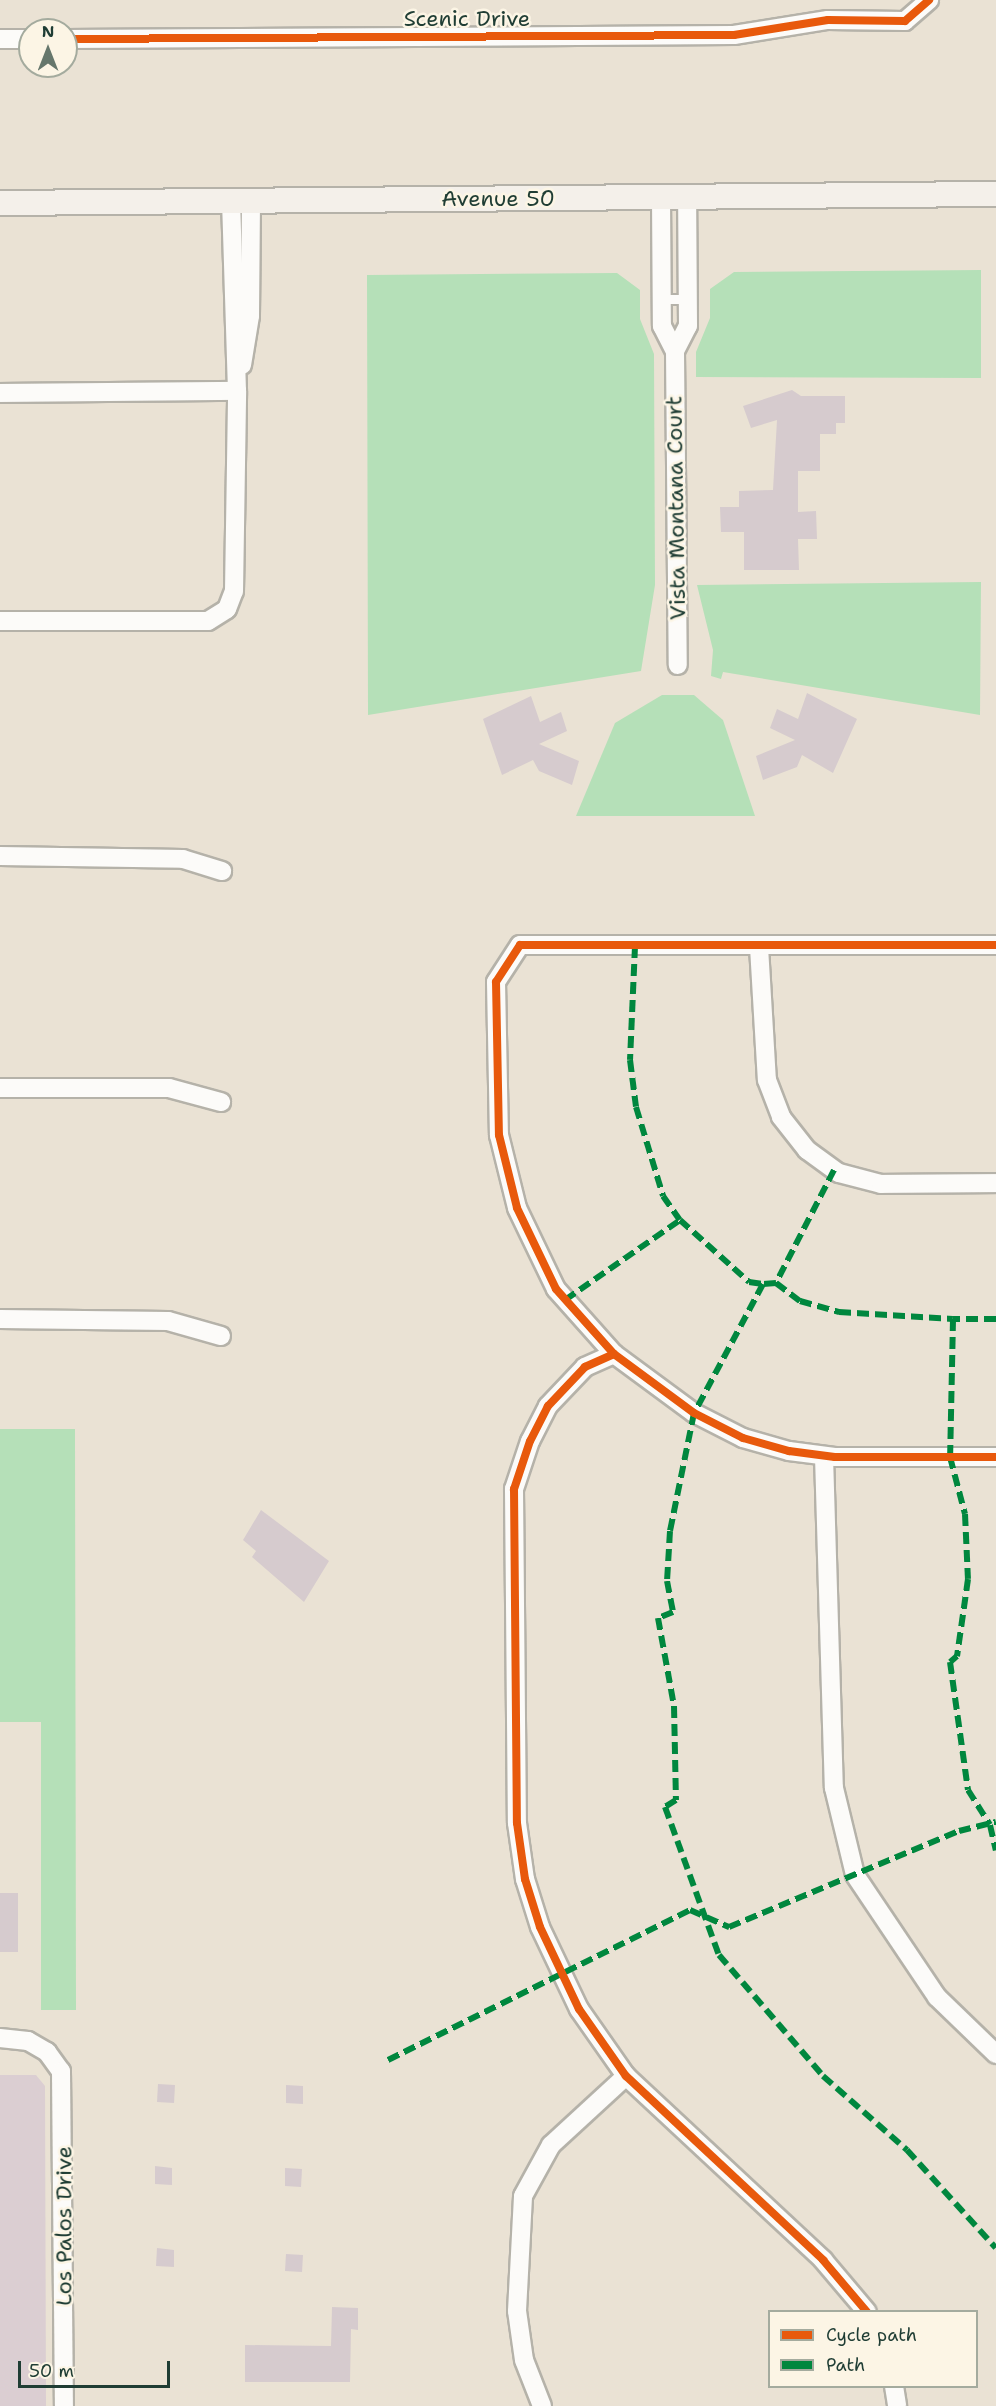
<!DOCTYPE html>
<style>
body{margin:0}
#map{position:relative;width:996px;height:2406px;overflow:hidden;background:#eae2d4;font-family:"Shantell Sans",sans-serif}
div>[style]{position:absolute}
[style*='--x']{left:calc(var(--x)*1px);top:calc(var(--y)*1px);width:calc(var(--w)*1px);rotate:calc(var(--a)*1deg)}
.industrial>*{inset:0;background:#dbced2}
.green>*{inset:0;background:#b5e0b8}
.building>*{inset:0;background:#d6cbce}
.roads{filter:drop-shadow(2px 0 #b5b2a9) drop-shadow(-2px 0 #b5b2a9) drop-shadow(0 2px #b5b2a9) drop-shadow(0 -2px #b5b2a9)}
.service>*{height:9px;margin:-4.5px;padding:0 4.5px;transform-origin:4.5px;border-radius:4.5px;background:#fcfbf9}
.minor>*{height:18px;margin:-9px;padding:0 9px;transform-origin:9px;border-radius:9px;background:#fcfbf9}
.secondary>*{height:24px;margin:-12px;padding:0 12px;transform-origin:12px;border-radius:12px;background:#f4f0ea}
.quiet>*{height:6px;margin-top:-3px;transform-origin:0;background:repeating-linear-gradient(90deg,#00873e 0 12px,transparent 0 18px)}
.cycleway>*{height:8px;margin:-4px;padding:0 4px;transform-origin:4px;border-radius:4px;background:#e8590c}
span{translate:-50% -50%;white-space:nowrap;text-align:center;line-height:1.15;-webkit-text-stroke:5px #fcf5e5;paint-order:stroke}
.street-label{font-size:22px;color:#1f3d34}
.legend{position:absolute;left:768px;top:2310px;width:210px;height:78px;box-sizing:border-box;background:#fcf5e5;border:2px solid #a4ab9e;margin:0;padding:8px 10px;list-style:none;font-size:18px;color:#1f3d34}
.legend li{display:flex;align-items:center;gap:12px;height:30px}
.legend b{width:30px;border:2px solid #a4ab9e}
.north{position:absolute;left:18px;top:18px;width:60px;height:60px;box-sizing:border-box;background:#fcf5e5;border:2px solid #a4ab9e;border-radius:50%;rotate:0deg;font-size:16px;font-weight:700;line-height:24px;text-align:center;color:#1f3d34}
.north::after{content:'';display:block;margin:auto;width:21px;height:27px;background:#66776c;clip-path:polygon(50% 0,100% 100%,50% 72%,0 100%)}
.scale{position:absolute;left:18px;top:2361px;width:152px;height:27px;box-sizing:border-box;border:3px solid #1f3d34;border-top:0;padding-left:8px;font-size:18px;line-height:21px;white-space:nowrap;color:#1f3d34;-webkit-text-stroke:4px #fcf5e5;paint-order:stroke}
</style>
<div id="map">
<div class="industrial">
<div style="clip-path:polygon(0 2075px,36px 2075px,45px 2086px,46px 2406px,0 2406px)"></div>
</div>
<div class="green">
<div style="clip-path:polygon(981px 270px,981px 378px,696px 377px,696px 352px,710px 318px,710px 289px,734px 272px)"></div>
<div style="clip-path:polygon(617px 273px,640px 290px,640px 319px,654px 354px,655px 585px,641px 671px,368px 715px,367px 275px)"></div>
<div style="clip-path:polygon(981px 582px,980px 715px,723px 672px,721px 679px,711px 676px,713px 650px,697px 585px)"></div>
<div style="clip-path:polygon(662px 695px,694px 695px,723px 720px,755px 816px,576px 816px,615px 723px)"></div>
<div style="clip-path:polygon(0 1429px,75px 1429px,76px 2010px,41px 2010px,41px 1722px,0 1722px)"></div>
</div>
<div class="building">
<div style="clip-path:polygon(792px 390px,801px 396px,845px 396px,845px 423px,836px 423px,836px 434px,820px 434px,820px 471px,798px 471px,798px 512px,816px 511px,817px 539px,798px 539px,799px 570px,744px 570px,744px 532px,721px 532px,720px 507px,739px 507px,739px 491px,773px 490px,777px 420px,751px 428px,743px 406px)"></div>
<div style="clip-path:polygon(807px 693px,857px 719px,833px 773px,802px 755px,797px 767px,763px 780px,756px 756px,795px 740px,770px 728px,777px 709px,798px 719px)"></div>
<div style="clip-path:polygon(531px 696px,540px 722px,561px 712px,567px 731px,539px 744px,579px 761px,572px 785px,539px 771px,533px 760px,502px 775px,483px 719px)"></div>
<div style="clip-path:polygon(261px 1510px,329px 1561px,304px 1602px,252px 1557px,256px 1551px,243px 1540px)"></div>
<div style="clip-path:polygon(0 1893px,18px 1893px,18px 1952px,0 1952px)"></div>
<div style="clip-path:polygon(158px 2084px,175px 2085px,174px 2103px,157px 2102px)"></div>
<div style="clip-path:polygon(286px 2085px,303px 2086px,303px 2104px,286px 2103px)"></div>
<div style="clip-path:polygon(155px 2166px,172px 2168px,172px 2185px,155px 2184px)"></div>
<div style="clip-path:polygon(285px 2168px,302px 2169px,301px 2187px,285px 2186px)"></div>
<div style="clip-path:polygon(157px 2248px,174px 2250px,174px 2267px,156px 2266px)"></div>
<div style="clip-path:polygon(286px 2254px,303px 2255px,302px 2272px,285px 2271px)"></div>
<div style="clip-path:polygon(332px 2307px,358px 2308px,358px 2330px,351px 2329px,350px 2382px,245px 2382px,245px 2345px,331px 2346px)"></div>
</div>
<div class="roads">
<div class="service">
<div style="--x:662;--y:299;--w:26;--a:0"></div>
</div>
<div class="minor">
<div style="--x:0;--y:39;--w:30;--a:0"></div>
<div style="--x:66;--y:39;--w:668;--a:-0.34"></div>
<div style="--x:734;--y:35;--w:95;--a:-9.1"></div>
<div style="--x:828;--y:20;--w:77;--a:0.7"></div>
<div style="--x:905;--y:21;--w:32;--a:-41"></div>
<div style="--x:661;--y:198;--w:128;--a:89.6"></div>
<div style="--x:662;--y:326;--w:28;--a:63"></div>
<div style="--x:675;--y:351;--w:314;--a:89.5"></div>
<div style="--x:675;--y:351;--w:28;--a:-63"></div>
<div style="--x:688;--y:326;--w:128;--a:-90.4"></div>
<div style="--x:242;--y:365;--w:50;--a:-80.7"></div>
<div style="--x:250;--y:316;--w:115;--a:-89.5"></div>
<div style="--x:0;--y:393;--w:237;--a:-0.5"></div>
<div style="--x:0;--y:621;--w:208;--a:0"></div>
<div style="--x:208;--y:621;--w:22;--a:-32"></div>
<div style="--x:227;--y:609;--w:19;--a:-69"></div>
<div style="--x:234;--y:591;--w:200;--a:-89.1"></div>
<div style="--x:237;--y:391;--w:190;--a:-91.8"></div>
<div style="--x:0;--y:856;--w:183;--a:0.9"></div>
<div style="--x:183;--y:859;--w:41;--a:17.1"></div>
<div style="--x:996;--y:945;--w:476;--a:180"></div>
<div style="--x:520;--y:945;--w:44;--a:123"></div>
<div style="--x:496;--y:982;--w:153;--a:88.9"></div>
<div style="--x:499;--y:1135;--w:75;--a:76.1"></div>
<div style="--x:517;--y:1208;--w:90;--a:64.3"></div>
<div style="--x:556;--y:1289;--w:87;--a:48.3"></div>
<div style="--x:614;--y:1354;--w:99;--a:36.4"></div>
<div style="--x:694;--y:1413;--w:55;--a:27"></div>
<div style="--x:743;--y:1438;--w:48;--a:15.8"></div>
<div style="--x:789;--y:1451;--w:46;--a:7.4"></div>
<div style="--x:835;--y:1457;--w:161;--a:0"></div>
<div style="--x:759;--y:947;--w:133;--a:86.6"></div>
<div style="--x:767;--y:1080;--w:40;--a:69"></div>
<div style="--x:781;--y:1117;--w:42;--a:51.8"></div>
<div style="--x:807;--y:1150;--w:39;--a:36"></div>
<div style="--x:839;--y:1173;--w:43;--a:14.7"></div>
<div style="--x:881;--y:1184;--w:115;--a:-0.5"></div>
<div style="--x:0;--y:1088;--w:169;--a:0"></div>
<div style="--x:169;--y:1088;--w:54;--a:15.1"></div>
<div style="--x:0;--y:1319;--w:168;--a:0.7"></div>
<div style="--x:168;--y:1321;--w:55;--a:15.8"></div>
<div style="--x:614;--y:1354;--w:32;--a:156"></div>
<div style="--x:585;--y:1367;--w:54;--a:133.5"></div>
<div style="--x:548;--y:1406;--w:39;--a:117"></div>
<div style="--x:530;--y:1441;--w:51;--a:108.4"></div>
<div style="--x:514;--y:1489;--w:334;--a:89.5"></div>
<div style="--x:517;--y:1823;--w:57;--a:81.9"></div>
<div style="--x:525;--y:1879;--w:50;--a:72.6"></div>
<div style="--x:540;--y:1927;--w:91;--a:64.6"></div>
<div style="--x:579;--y:2009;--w:82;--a:55"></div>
<div style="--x:626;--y:2076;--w:270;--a:43"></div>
<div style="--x:823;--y:2260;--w:68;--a:49.8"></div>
<div style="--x:824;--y:1456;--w:332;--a:88.3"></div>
<div style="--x:834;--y:1788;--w:89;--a:76.4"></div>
<div style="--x:855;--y:1875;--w:147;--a:56.1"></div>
<div style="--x:937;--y:1997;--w:82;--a:44"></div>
<div style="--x:0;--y:2038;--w:28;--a:6"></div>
<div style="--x:28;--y:2041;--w:22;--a:30"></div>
<div style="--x:47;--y:2052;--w:24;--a:54"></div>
<div style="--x:61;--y:2071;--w:335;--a:89.5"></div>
<div style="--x:894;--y:2386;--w:20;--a:81"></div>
<div style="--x:542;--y:2406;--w:49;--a:-111.4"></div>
<div style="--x:524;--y:2360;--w:49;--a:-98.1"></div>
<div style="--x:517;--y:2311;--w:115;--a:-87"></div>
<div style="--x:523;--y:2196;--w:58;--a:-61.2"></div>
<div style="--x:551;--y:2145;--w:102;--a:-42.6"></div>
</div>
<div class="secondary">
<div style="--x:0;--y:203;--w:996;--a:-0.52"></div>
</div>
</div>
<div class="quiet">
<div style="--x:635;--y:946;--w:114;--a:92.5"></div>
<div style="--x:630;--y:1060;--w:47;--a:82.7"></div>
<div style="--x:636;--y:1107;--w:93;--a:73.1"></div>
<div style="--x:663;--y:1196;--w:29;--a:55"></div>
<div style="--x:680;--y:1220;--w:93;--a:41.9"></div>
<div style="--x:749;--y:1282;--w:14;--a:8"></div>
<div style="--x:834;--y:1170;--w:127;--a:117.2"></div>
<div style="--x:776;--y:1283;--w:13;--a:176"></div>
<div style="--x:763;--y:1284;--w:146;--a:118.1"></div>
<div style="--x:694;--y:1413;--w:120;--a:101.5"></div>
<div style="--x:670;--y:1531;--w:50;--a:93.4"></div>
<div style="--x:667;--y:1581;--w:32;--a:79"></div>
<div style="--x:673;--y:1612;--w:16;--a:158"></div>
<div style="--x:658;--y:1618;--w:89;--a:79.7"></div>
<div style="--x:674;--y:1706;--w:94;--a:88.8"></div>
<div style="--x:676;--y:1800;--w:13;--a:148"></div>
<div style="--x:665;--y:1807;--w:158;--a:70"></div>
<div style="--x:719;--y:1955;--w:160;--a:49.3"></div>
<div style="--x:823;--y:2076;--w:112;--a:41.4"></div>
<div style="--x:907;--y:2150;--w:132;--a:47.8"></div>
<div style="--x:776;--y:1283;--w:30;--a:37"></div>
<div style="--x:800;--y:1301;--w:41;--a:15.8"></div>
<div style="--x:839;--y:1312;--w:114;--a:3.5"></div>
<div style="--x:565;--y:1300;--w:140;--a:-34.8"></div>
<div style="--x:996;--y:1319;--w:43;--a:180"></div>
<div style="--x:953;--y:1319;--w:138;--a:91.2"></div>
<div style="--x:950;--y:1457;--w:59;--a:75.3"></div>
<div style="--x:965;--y:1514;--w:65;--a:87.4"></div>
<div style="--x:968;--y:1579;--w:78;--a:98.1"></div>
<div style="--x:957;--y:1656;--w:9;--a:139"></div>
<div style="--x:950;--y:1662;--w:129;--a:82"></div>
<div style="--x:968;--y:1790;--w:41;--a:57.8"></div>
<div style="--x:990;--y:1825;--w:26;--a:77"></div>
<div style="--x:388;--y:2060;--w:337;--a:-26.4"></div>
<div style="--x:690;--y:1910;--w:43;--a:23.6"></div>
<div style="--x:729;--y:1927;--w:249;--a:-22.7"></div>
<div style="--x:959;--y:1831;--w:38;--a:-14"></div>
</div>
<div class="cycleway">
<div style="--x:66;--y:39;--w:668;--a:-0.34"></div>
<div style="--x:734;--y:35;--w:95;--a:-9.1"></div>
<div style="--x:828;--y:20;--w:77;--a:0.7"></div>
<div style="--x:905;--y:21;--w:32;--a:-41"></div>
<div style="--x:996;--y:945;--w:476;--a:180"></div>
<div style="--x:520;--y:945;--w:44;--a:123"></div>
<div style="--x:496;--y:982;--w:153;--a:88.9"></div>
<div style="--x:499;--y:1135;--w:75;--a:76.1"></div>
<div style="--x:517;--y:1208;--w:90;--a:64.3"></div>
<div style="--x:556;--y:1289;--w:87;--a:48.3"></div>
<div style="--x:614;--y:1354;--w:99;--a:36.4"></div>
<div style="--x:694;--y:1413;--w:55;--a:27"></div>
<div style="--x:743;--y:1438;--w:48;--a:15.8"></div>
<div style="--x:789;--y:1451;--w:46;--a:7.4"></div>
<div style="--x:835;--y:1457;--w:161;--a:0"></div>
<div style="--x:614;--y:1354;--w:32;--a:156"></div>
<div style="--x:585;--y:1367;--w:54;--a:133.5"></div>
<div style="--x:548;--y:1406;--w:39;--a:117"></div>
<div style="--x:530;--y:1441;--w:51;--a:108.4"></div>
<div style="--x:514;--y:1489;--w:334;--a:89.5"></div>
<div style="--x:517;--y:1823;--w:57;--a:81.9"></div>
<div style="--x:525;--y:1879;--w:50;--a:72.6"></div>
<div style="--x:540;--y:1927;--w:91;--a:64.6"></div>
<div style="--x:579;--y:2009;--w:82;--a:55"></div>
<div style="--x:626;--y:2076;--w:270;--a:43"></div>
<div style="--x:823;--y:2260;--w:68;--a:49.8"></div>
</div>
<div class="street-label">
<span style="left:467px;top:19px">Scenic Drive</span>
<span style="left:498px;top:199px">Avenue 50</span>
<span style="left:676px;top:508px;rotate:-91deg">Vista Montana Court</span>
<span style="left:64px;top:2226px;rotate:-90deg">Los Palos Drive</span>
</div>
<ul class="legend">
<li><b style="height:8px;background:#e8590c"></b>Cycle path</li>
<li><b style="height:8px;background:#00873e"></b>Path</li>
</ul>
<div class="north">N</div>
<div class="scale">50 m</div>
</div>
